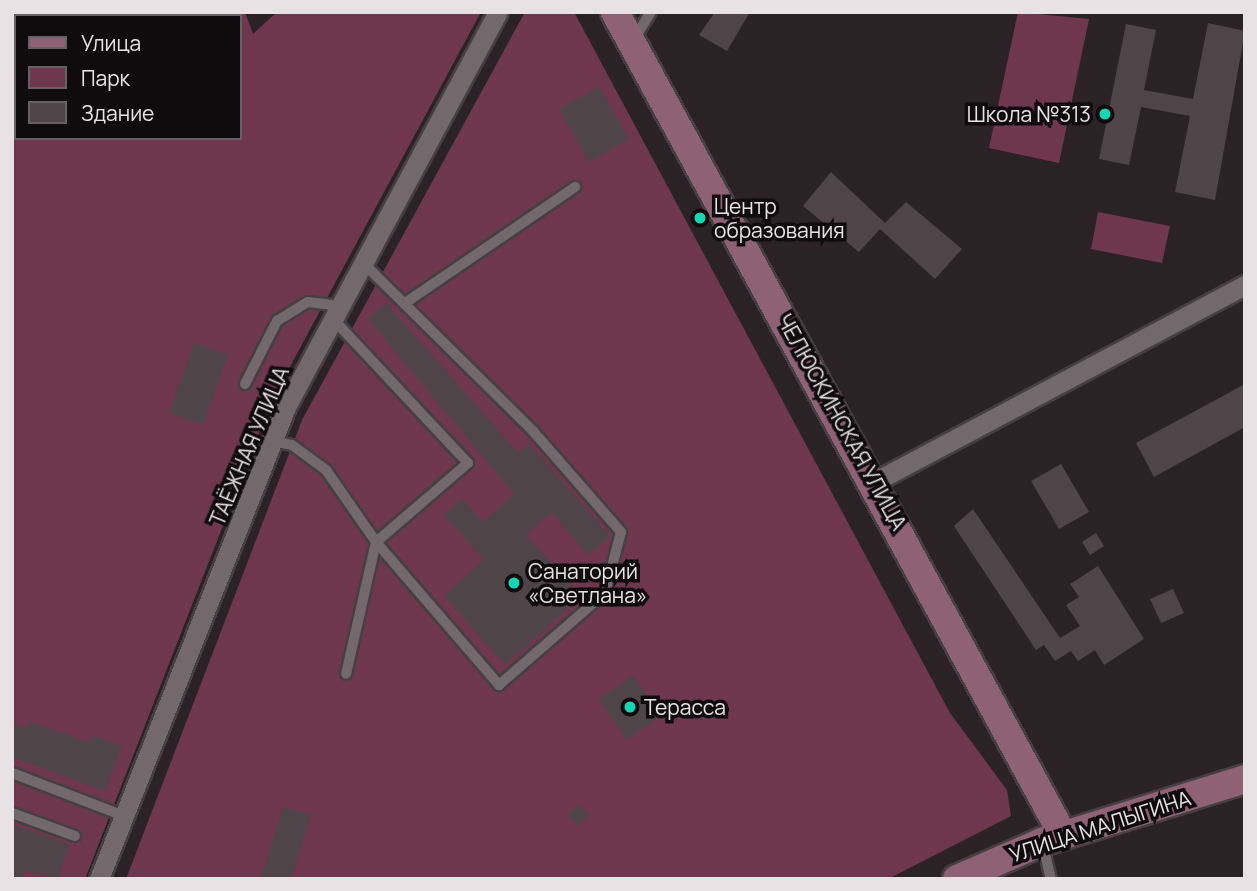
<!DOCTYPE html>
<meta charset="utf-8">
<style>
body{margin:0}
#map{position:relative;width:1257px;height:891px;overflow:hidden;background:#2b2225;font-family:Manrope,sans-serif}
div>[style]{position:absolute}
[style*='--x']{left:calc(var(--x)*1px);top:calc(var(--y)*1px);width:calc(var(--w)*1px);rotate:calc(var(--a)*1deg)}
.green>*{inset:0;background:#6e374e}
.building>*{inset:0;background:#4f4548}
.roads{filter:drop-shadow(2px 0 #463f41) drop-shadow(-2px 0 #463f41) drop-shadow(0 2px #463f41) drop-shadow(0 -2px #463f41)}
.lane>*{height:10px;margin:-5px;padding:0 5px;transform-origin:5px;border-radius:5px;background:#73686c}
.street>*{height:19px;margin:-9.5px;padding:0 9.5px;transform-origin:9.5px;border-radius:9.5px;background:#73686c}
.secondary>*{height:28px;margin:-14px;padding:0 14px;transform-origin:14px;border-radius:14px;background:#8e6174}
.dots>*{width:19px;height:19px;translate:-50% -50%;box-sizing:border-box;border:4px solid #100c0e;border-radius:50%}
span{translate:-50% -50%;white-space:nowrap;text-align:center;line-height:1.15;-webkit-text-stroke:7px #100c0e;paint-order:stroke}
.poi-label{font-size:21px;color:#e8e2e4}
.right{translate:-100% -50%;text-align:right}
.left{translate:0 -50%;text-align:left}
.street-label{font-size:21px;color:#e8e2e4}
.frame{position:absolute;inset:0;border:14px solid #e8e2e4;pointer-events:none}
.legend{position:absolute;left:14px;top:14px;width:228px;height:126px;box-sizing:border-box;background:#100c0e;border:2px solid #666264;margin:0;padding:9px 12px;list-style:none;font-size:21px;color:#e8e2e4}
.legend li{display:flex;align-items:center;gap:14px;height:35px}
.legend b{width:35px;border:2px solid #666264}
</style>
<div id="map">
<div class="green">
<div style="clip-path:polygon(evenodd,12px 12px,245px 12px,253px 34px,277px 12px,481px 12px,272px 400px,85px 879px,12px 879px,12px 12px,16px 16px,240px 16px,240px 138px,16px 138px,16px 16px)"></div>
<div style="clip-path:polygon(525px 12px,574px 12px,950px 713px,1007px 790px,1011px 816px,888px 879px,126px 879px,302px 420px)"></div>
<div style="clip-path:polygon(1018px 12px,1089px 19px,1059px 163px,989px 148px)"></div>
<div style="clip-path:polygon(1098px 212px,1170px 226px,1162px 263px,1091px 249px)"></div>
</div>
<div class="building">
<div style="clip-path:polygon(715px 12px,750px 12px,727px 51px,699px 35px)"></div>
<div style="clip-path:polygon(1208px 23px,1245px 31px,1215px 200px,1175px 192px,1190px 116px,1141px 107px,1129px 165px,1099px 159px,1126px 24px,1156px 30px,1144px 90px,1193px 99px)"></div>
<div style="clip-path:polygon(12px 27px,16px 28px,12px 96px)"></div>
<div style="clip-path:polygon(599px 87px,629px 139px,589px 162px,559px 109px)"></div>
<div style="clip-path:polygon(831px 172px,885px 223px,906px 202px,962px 249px,935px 279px,880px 229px,859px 252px,803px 206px)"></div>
<div style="clip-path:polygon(386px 303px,518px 453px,529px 444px,610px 536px,589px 555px,551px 512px,526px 535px,581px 597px,505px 665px,444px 596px,484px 560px,444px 515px,462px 499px,483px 522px,514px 494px,368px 319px)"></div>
<div style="clip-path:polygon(194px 343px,228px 355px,203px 425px,169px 413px)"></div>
<div style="clip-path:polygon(1245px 384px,1245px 427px,1154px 477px,1136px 443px)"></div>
<div style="clip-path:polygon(1061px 464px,1089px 512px,1059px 529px,1031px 481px)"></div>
<div style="clip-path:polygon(973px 509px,1060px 638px,1080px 626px,1066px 605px,1079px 597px,1070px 584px,1098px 566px,1144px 639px,1104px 665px,1095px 650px,1078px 661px,1071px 651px,1055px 661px,1044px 645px,1036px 650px,954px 526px)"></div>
<div style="clip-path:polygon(1096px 533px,1104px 546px,1090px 555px,1082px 542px)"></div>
<div style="clip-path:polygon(1173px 589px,1184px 613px,1161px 623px,1150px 599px)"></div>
<div style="clip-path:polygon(633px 675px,661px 716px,627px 740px,599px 699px)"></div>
<div style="clip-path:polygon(29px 721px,90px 743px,93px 735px,122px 746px,105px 791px,12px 757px,12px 730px,16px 724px,26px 728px)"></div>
<div style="clip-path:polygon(579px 804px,589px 815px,578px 826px,567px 815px)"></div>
<div style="clip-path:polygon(283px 807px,311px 815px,291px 879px,266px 879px,261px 877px)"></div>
<div style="clip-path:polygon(12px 824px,70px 845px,57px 879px,25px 871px,23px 879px,12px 879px)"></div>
</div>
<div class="roads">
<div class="lane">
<div style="--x:634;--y:39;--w:32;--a:-58"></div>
<div style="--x:405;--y:303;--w:206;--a:-34.3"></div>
<div style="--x:334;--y:320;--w:196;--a:46.9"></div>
<div style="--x:468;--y:463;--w:121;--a:139.3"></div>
<div style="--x:376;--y:542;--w:135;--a:102.8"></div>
<div style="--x:245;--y:384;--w:71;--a:-63.1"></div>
<div style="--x:277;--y:321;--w:36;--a:-32"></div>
<div style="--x:308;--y:302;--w:33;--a:7"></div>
<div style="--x:272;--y:441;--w:20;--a:11"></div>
<div style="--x:292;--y:445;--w:42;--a:36.3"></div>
<div style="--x:326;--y:470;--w:88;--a:55.2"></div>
<div style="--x:376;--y:542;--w:189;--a:49.3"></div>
<div style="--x:499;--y:685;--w:140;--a:-41"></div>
<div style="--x:605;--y:593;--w:63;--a:-75.3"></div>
<div style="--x:621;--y:532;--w:134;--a:-131.1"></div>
<div style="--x:533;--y:431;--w:238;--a:-135.3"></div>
<div style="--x:12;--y:773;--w:120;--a:21"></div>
<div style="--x:12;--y:813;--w:67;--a:20.1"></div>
<div style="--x:1043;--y:845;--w:35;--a:77"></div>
</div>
<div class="street">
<div style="--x:876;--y:481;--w:418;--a:-28"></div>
<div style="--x:99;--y:879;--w:508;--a:-68.39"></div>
<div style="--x:286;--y:407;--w:448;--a:-61.8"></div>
</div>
<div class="secondary">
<div style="--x:615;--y:12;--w:937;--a:61.44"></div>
<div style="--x:957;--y:879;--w:93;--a:-23.5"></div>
<div style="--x:1042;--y:842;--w:213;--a:-17.2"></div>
</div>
</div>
<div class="dots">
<div style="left:1105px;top:114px;background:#16d5b3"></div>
<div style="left:700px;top:218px;background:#16d5b3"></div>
<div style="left:514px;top:583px;background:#16d5b3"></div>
<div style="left:630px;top:707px;background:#16d5b3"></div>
</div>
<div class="poi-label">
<span class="right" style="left:1091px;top:114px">Школа №313</span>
<span class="left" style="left:714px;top:218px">Центр<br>образования</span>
<span class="left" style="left:528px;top:583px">Санаторий<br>«Светлана»</span>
<span class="left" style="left:644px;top:707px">Терасса</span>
</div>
<div class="street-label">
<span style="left:842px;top:422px;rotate:61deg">ЧЕЛЮСКИНСКАЯ УЛИЦА</span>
<span style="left:249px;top:446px;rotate:-67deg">ТАЁЖНАЯ УЛИЦА</span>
<span style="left:1100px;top:826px;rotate:-18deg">УЛИЦА МАЛЫГИНА</span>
</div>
<div class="frame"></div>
<ul class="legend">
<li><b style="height:9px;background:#8e6174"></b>Улица</li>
<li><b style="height:19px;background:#6e374e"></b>Парк</li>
<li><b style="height:19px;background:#4f4548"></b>Здание</li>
</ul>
</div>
